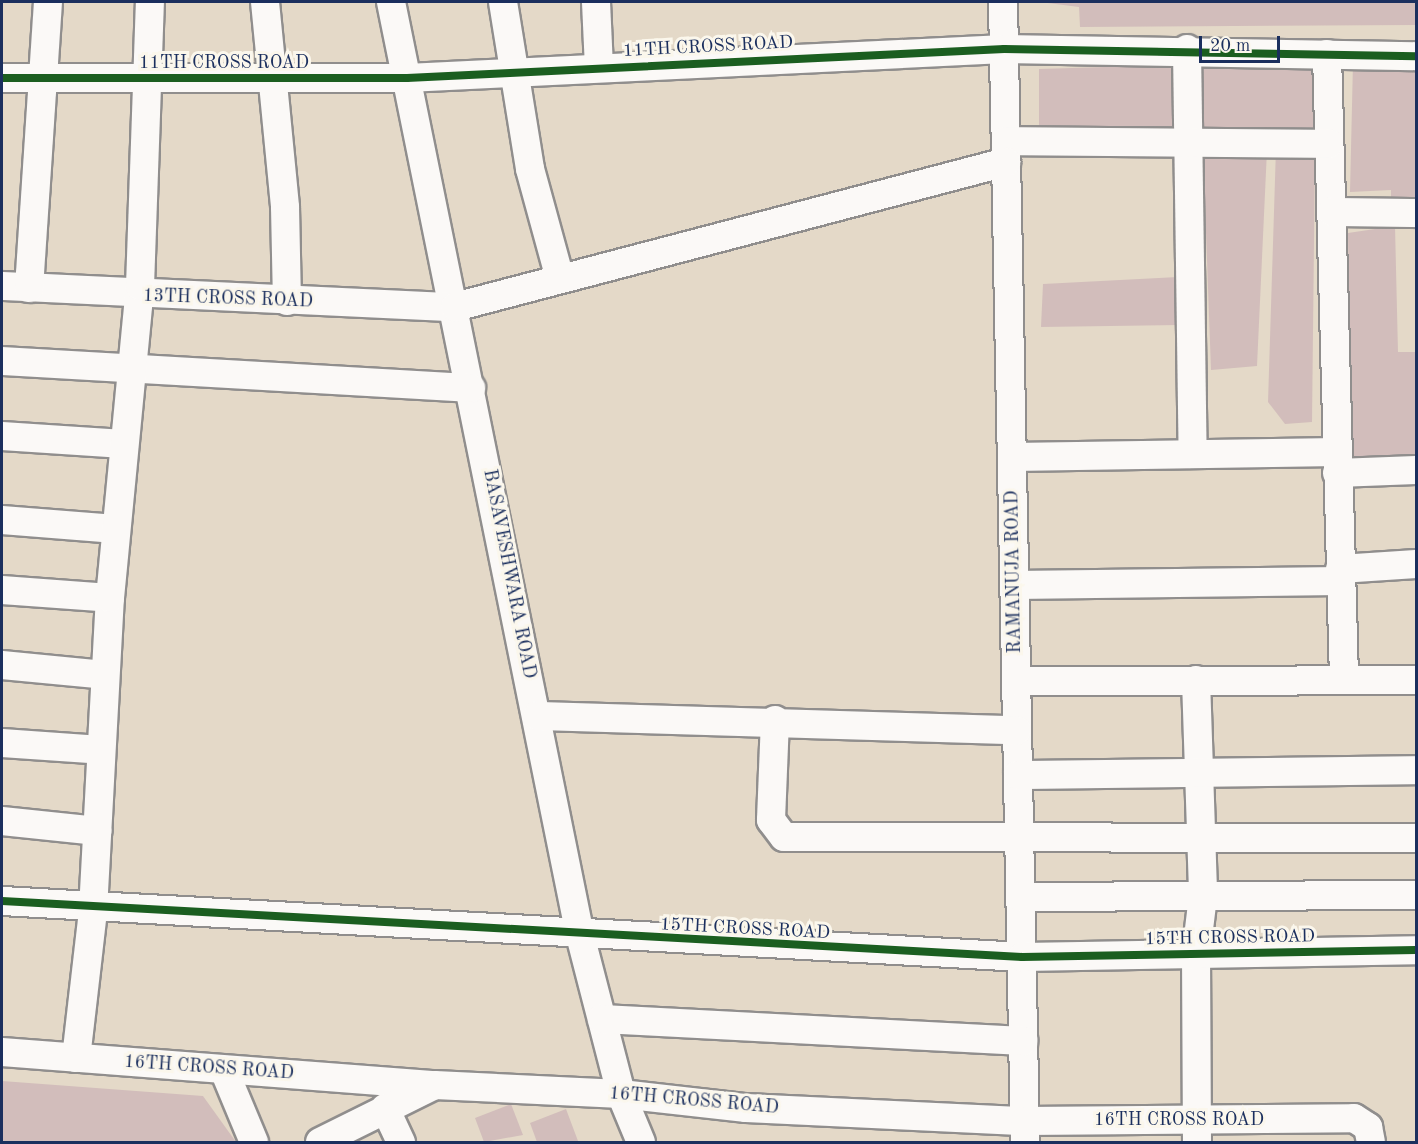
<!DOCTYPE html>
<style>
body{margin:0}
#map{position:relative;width:1418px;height:1144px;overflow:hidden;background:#e4d9c8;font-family:"Old Standard TT",serif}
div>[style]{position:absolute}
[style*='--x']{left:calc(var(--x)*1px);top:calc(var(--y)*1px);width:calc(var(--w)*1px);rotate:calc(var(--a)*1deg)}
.building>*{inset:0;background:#d2bdbb}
.roads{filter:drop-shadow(2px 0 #908e8d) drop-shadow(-2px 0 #908e8d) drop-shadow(0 2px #908e8d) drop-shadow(0 -2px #908e8d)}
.minor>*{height:28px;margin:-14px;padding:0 14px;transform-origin:14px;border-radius:14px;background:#fbf9f7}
.cycleway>*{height:8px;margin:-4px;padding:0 4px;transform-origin:4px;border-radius:4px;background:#1b5e20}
span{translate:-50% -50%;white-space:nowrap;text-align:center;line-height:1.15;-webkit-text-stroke:6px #fbf7ec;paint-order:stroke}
.street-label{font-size:18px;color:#1b2f5e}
.frame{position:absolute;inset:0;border:3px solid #1b2f5e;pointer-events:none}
.scale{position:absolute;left:1199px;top:36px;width:81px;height:27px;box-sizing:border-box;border:3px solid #1b2f5e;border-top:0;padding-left:8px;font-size:18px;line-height:21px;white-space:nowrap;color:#1b2f5e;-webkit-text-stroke:4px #fbf7ec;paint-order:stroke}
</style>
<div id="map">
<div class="building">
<div style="clip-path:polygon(1040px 2px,1416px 2px,1416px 25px,1080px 27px,1079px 7px)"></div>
<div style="clip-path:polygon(1201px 61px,1315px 68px,1316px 132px,1199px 130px)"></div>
<div style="clip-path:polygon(1353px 62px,1416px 64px,1416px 207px,1391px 207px,1391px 190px,1350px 192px)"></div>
<div style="clip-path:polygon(1171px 65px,1173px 135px,1039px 132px,1039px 69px)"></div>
<div style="clip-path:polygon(1276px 148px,1315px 151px,1312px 422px,1285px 424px,1268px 402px)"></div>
<div style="clip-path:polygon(1203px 149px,1267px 150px,1257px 366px,1211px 370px)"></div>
<div style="clip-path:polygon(1395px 226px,1398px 352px,1416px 352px,1416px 456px,1351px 456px,1348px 233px)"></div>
<div style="clip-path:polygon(1178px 277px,1179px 325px,1041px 327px,1043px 284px)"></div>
<div style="clip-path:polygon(2px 1081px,203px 1096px,236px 1142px,2px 1142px)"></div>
<div style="clip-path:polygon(511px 1104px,523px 1135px,484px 1142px,475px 1118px)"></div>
<div style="clip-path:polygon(566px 1109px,578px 1141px,537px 1142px,530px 1123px)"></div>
</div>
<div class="roads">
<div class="minor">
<div style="--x:265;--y:2;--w:206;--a:84.4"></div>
<div style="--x:285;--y:207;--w:94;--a:88.8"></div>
<div style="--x:391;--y:2;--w:952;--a:78.55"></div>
<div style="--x:580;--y:935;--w:164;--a:75.5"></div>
<div style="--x:621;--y:1094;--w:52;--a:67.4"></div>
<div style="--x:503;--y:2;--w:169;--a:80.8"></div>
<div style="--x:530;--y:169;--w:114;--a:74.7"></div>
<div style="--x:596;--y:2;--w:65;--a:87.4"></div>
<div style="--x:1003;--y:2;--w:1140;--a:88.89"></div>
<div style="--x:1187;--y:49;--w:405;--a:89.2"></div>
<div style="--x:1327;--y:54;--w:626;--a:88.44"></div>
<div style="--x:2;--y:78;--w:405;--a:0"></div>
<div style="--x:407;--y:78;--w:598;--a:-2.78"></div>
<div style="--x:1004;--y:49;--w:412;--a:1"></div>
<div style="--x:1006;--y:141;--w:323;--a:0.5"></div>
<div style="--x:1332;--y:212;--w:84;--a:0.7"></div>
<div style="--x:2;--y:286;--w:453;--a:2.7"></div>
<div style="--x:455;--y:307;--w:570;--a:-14.74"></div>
<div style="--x:29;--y:288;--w:287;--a:-86.2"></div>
<div style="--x:2;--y:361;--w:470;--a:3.3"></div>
<div style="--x:2;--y:436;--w:122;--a:3.8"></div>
<div style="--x:1012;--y:457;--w:326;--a:-0.9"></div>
<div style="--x:1337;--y:473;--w:79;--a:-2.2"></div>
<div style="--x:2;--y:520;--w:114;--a:4.5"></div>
<div style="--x:1340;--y:569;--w:76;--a:-3.8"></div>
<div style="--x:1014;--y:585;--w:327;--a:-0.7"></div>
<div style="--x:2;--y:590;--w:108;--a:4.2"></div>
<div style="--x:2;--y:665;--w:103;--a:5.5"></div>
<div style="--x:1196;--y:680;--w:216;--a:88.1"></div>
<div style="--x:1203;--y:896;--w:58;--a:96.9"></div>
<div style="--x:1196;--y:954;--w:188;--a:89.7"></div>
<div style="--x:1016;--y:681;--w:400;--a:-0.1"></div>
<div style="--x:537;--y:716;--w:480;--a:1.7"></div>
<div style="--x:775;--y:720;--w:100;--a:92.3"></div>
<div style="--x:771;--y:820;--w:21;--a:53"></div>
<div style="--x:784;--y:837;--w:632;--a:0.09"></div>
<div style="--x:2;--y:743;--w:99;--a:4"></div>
<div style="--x:1018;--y:775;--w:398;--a:-0.7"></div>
<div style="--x:2;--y:821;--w:96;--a:6"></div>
<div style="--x:1021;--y:897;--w:395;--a:-0.3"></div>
<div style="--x:2;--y:901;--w:1022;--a:3.14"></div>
<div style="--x:1022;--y:957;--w:394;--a:-1"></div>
<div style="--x:602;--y:1019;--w:422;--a:3"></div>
<div style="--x:2;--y:1052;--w:434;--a:4.4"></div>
<div style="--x:435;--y:1085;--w:186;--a:2.8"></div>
<div style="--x:621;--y:1094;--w:126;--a:6.4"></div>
<div style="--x:746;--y:1108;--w:279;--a:2.7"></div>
<div style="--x:1025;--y:1121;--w:329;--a:-0.5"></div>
<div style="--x:1354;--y:1118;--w:17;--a:33"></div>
<div style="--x:1368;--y:1127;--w:15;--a:79"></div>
<div style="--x:76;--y:1058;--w:149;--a:-83.4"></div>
<div style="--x:93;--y:910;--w:312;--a:-86.9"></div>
<div style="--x:110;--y:598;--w:313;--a:-84.5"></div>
<div style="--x:140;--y:286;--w:284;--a:-88"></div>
<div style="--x:224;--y:1070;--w:78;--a:67.4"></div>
<div style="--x:385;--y:1108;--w:38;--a:65"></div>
<div style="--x:320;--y:1142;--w:126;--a:-26.4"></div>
</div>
</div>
<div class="cycleway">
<div style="--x:2;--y:78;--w:405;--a:0"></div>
<div style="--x:407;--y:78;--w:598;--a:-2.78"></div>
<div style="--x:1004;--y:49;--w:412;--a:1"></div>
<div style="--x:2;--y:901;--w:1022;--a:3.14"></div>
<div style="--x:1022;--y:957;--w:394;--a:-1"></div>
</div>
<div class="street-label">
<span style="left:708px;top:47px;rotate:-3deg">11TH CROSS ROAD</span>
<span style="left:224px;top:63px">11TH CROSS ROAD</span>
<span style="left:228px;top:299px;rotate:2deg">13TH CROSS ROAD</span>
<span style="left:1014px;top:572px;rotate:-91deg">RAMANUJA ROAD</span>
<span style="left:509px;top:574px;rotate:79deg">BASAVESHWARA ROAD</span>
<span style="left:745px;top:929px;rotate:3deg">15TH CROSS ROAD</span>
<span style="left:1230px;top:938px;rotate:-1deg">15TH CROSS ROAD</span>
<span style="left:209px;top:1068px;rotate:4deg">16TH CROSS ROAD</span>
<span style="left:694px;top:1101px;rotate:5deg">16TH CROSS ROAD</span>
<span style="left:1179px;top:1120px">16TH CROSS ROAD</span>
</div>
<div class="frame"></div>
<div class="scale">20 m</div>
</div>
